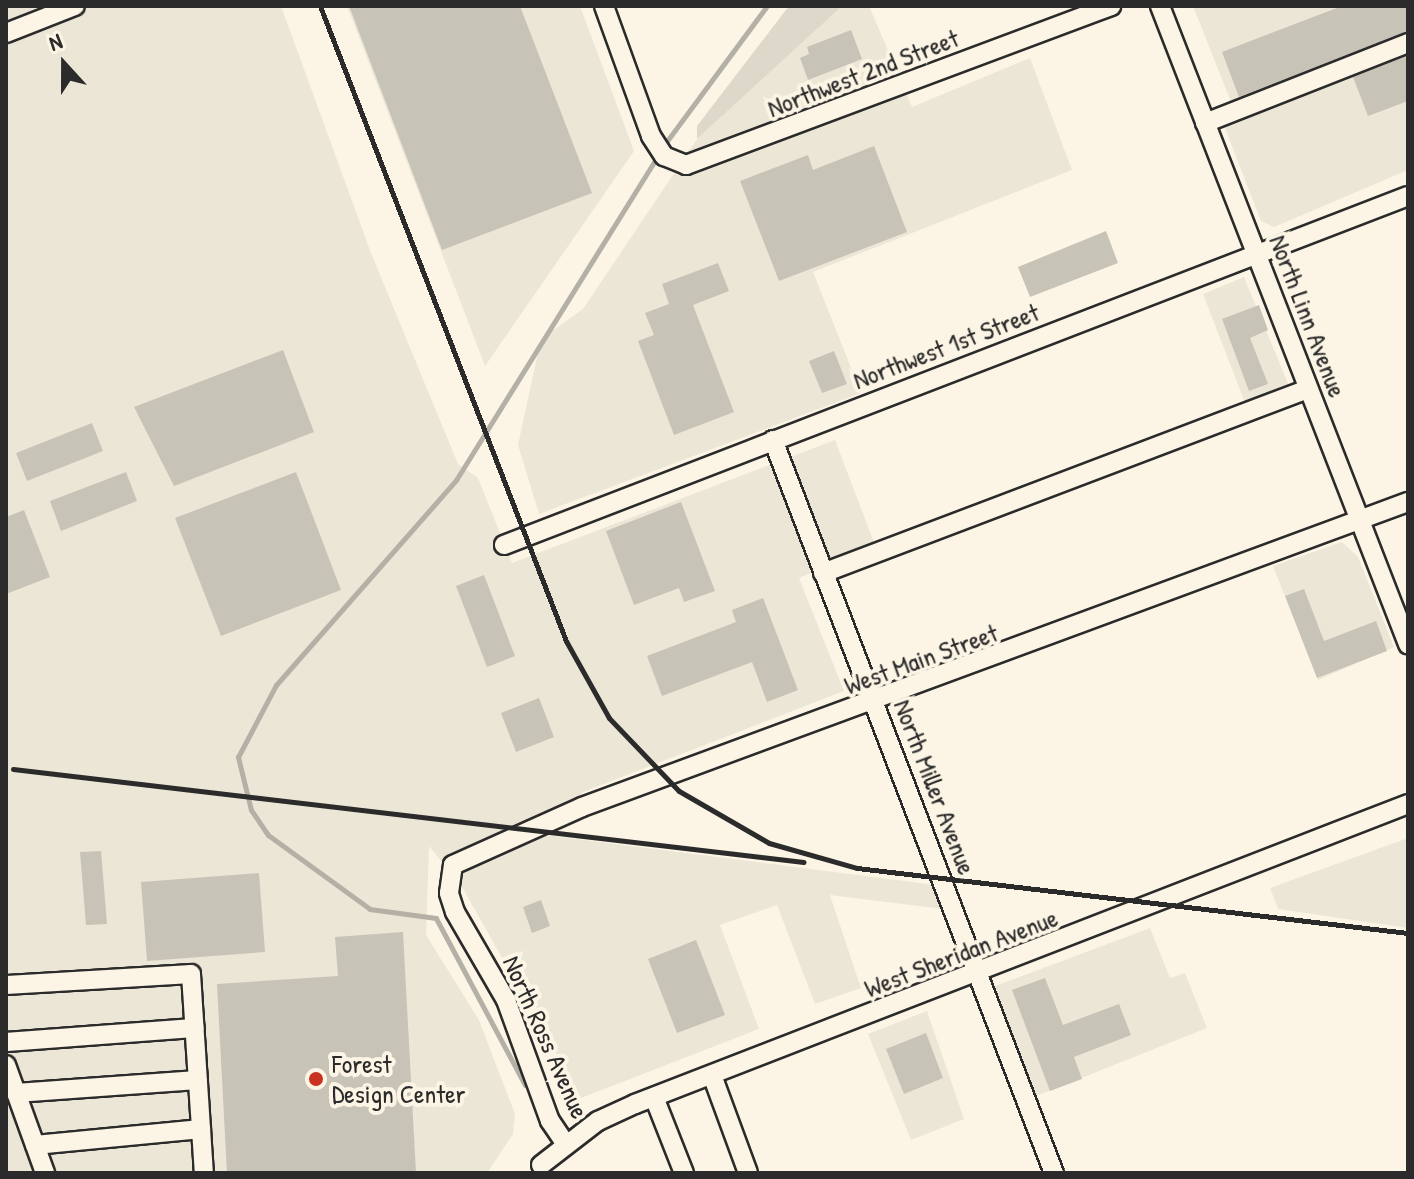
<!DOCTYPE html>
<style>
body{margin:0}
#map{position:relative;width:1414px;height:1179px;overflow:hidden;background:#fcf5e5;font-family:"Patrick Hand",sans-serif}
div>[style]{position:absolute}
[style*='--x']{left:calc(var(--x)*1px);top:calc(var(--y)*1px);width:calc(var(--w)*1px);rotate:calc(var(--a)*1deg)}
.built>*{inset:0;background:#ece6d7}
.green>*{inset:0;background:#ded8ca}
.stream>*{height:5px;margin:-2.5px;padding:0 2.5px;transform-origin:2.5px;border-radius:2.5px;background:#b4b0a5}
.building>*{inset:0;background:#c8c3b7}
.roads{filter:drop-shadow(2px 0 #2b2b2b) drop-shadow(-2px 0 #2b2b2b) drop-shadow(0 2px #2b2b2b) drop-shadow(0 -2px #2b2b2b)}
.minor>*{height:18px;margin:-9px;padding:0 9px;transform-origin:9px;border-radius:9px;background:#fcf5e5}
.rail>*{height:5px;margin:-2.5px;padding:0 2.5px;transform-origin:2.5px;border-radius:2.5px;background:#2b2b2b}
.dots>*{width:22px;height:22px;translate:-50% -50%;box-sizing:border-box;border:4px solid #fcf5e5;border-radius:50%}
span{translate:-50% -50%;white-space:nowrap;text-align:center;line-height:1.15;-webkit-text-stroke:8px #fcf5e5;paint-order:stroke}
.street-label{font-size:26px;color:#2b2b2b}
.poi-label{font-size:26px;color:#2b2b2b}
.left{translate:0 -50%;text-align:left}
.frame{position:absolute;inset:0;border:8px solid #2b2b2b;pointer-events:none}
.north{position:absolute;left:24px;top:24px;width:80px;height:80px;-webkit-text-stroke:6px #fcf5e5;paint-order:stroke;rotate:339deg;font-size:22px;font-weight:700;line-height:32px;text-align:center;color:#2b2b2b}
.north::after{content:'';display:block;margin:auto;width:28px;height:36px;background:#2b2b2b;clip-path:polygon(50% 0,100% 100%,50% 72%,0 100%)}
</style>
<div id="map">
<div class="built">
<div style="clip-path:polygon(6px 6px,281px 6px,371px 253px,458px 464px,478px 478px,512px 563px,835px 440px,875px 545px,799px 578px,844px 691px,583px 792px,545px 835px,935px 885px,943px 909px,830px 895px,861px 988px,815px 1004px,777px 905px,720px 925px,759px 1029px,581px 1098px,461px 885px,429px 846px,426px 935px,479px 1020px,515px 1114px,513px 1134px,487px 1173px,6px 1173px)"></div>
<div style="clip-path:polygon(347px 6px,580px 6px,634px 151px,485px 366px)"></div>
<div style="clip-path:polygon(842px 6px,869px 6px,912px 107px,1030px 58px,1072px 170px,813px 272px,861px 393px,539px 514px,518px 445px,541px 339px,583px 309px,697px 139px)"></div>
<div style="clip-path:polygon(1193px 6px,1408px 6px,1408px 35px,1231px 102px)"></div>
<div style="clip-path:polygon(1408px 51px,1408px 170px,1274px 227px,1261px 221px,1223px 123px)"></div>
<div style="clip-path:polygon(1244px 277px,1296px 403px,1252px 421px,1203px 294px)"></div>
<div style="clip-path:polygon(1342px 542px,1358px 557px,1394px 647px,1318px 680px,1273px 566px)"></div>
<div style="clip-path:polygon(1408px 838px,1408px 928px,1278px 909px,1270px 888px)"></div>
<div style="clip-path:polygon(1150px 928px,1170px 978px,1185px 973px,1207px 1028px,1036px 1096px,995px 986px)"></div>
<div style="clip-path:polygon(927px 1011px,964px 1119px,911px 1140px,868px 1034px)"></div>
</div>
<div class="green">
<div style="clip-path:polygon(789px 6px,842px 6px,697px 139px,697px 126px)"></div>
</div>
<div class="stream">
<div style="--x:664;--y:145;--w:173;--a:-53.5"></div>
<div style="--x:525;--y:1085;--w:189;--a:-118.1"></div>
<div style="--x:436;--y:918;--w:67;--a:-172.2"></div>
<div style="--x:370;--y:909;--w:126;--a:-144"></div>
<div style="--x:268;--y:835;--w:30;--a:-124"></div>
<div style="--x:251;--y:810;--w:55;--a:-103.8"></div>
<div style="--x:238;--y:757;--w:81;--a:-62.2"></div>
<div style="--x:276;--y:685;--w:273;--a:-48.7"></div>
<div style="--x:456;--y:480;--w:384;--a:-58.1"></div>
</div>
<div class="building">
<div style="clip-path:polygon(349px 6px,520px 6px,592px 193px,442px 250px)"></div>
<div style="clip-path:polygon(1342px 6px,1408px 6px,1408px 31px,1239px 97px,1222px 52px)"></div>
<div style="clip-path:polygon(851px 30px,862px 59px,808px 80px,800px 58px,809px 54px,807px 47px)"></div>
<div style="clip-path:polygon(1407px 56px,1408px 101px,1368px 116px,1353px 77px)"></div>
<div style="clip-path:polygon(874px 146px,907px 232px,779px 281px,740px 181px,808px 155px,813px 170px)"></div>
<div style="clip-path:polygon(1106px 231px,1118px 263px,1030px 297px,1018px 267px)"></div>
<div style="clip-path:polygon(718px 263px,729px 291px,693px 305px,734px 412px,674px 435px,638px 341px,654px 335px,645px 313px,669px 304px,662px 284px)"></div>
<div style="clip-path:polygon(1259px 305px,1268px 330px,1250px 338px,1268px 384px,1249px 391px,1222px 319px)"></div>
<div style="clip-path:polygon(283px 350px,314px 432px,174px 486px,134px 407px)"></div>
<div style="clip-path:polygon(834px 351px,847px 384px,822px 393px,809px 361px)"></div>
<div style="clip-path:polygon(92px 423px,103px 451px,27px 481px,16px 453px)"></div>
<div style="clip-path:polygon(126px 472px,137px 501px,61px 531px,50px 501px)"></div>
<div style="clip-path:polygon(296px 472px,341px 590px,221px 636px,175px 518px)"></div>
<div style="clip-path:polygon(681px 502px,715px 591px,684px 602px,679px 588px,634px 605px,606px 531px)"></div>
<div style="clip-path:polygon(24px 510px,50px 577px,6px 594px,6px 517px)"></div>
<div style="clip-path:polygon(484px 575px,515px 656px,487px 667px,456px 586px)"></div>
<div style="clip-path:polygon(1304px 589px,1324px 641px,1376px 621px,1387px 651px,1317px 678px,1285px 596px)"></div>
<div style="clip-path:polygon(763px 598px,798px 690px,767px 702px,752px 662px,662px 696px,647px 656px,736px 622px,732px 610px)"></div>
<div style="clip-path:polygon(539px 698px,554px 737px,516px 752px,501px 713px)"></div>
<div style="clip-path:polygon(101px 851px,107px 924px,86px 925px,80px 852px)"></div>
<div style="clip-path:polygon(259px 873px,265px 952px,147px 961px,141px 882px)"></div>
<div style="clip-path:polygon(541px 900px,550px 926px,532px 933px,523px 907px)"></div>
<div style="clip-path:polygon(403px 932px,416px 1173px,227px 1173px,217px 984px,338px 976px,335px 937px)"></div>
<div style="clip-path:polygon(696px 940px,725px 1015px,677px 1033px,648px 959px)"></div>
<div style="clip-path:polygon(1045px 978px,1063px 1025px,1119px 1004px,1131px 1035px,1074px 1057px,1082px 1079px,1050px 1091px,1012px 990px)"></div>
<div style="clip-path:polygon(926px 1033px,943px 1078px,904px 1094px,886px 1049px)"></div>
</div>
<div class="roads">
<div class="minor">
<div style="--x:604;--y:6;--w:138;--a:70.1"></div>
<div style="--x:651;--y:136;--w:24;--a:57"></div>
<div style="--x:664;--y:156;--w:24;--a:22"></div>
<div style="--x:686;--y:165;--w:454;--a:-20.5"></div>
<div style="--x:1160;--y:6;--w:685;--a:68.76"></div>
<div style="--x:6;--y:33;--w:74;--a:-21.4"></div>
<div style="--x:1205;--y:123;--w:218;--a:-21.5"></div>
<div style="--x:773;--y:440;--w:785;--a:69.03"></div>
<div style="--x:504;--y:545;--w:969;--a:-21.11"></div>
<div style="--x:823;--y:573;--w:519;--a:-20.78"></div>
<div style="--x:6;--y:985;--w:185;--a:-3.4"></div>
<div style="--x:191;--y:974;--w:199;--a:86.3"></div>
<div style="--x:6;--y:1042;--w:189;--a:-4.3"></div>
<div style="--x:6;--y:1065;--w:115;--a:70.1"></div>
<div style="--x:712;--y:1075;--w:104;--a:69.8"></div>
<div style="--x:16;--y:1093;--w:182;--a:-4.1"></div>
<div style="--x:654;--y:1097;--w:82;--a:68.5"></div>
<div style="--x:565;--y:1143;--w:27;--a:-124"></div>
<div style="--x:550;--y:1121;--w:129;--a:-110"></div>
<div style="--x:506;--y:1000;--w:102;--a:-120.1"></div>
<div style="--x:455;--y:912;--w:20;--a:-108"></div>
<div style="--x:449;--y:893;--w:28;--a:-82"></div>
<div style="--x:453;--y:865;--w:141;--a:-24.2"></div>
<div style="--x:582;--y:807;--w:881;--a:-20.27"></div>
<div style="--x:35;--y:1145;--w:167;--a:-5.5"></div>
<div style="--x:541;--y:1165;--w:72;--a:-37.7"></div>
<div style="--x:598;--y:1121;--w:41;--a:-24.7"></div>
<div style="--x:635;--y:1104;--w:829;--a:-21.21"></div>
</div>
</div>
<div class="rail">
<div style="--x:320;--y:6;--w:681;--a:68.82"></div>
<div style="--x:566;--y:641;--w:88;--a:60.8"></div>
<div style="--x:609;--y:718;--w:101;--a:46.2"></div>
<div style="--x:679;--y:791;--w:104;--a:30"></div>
<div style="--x:769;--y:843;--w:91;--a:15.9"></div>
<div style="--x:857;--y:868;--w:555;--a:6.73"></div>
<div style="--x:13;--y:769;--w:796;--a:6.71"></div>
</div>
<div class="dots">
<div style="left:316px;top:1079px;background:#c8321e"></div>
</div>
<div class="street-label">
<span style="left:863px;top:73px;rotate:-21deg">Northwest 2nd Street</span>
<span style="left:1308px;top:316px;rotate:69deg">North Linn Avenue</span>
<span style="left:946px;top:346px;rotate:-21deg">Northwest 1st Street</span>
<span style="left:921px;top:659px;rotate:-20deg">West Main Street</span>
<span style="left:935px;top:787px;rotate:69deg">North Miller Avenue</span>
<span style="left:961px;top:953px;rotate:-21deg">West Sheridan Avenue</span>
<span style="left:546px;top:1037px;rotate:66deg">North Ross Avenue</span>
</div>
<div class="poi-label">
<span class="left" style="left:332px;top:1079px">Forest<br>Design Center</span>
</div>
<div class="frame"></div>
<div class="north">N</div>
</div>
